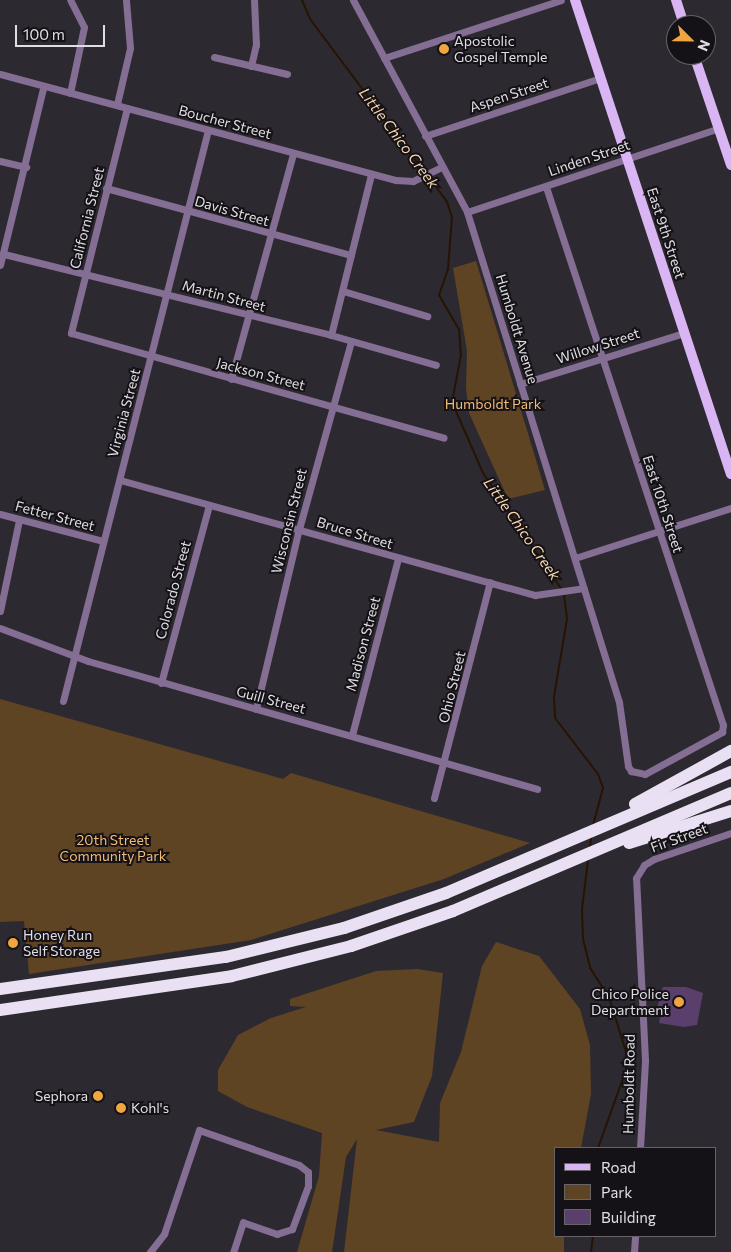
<!DOCTYPE html>
<style>
body{margin:0}
#map{position:relative;width:731px;height:1252px;overflow:hidden;background:#2d2931;font-family:Commissioner,sans-serif}
div>[style]{position:absolute}
[style*='--x']{left:calc(var(--x)*1px);top:calc(var(--y)*1px);width:calc(var(--w)*1px);rotate:calc(var(--a)*1deg)}
.green>*{inset:0;background:#5f4423}
.stream>*{height:2px;margin:-1px;padding:0 1px;transform-origin:1px;border-radius:1px;background:#271400}
.building>*{inset:0;background:#5a3f6c}
.minor>*{height:7px;margin:-3.5px;padding:0 3.5px;transform-origin:3.5px;border-radius:3.5px;background:#846e94}
.primary>*{height:10px;margin:-5px;padding:0 5px;transform-origin:5px;border-radius:5px;background:#d9b5f4}
.motorway>*{height:12px;margin:-6px;padding:0 6px;transform-origin:6px;border-radius:6px;background:#eae0f3}
.dots>*{width:14px;height:14px;translate:-50% -50%;box-sizing:border-box;border:2px solid #141216;border-radius:50%}
span{translate:-50% -50%;white-space:nowrap;text-align:center;line-height:1.15;-webkit-text-stroke:4px #141216;paint-order:stroke}
.poi-label{font-size:14px;color:#e1dee3}
.left{translate:0 -50%;text-align:left}
.right{translate:-100% -50%;text-align:right}
.street-label{font-size:14px;color:#e1dee3}
.park-label{font-size:14px;color:#f4bb74}
.water-label{font-size:15px;color:#f9d6ad;font-style:italic}
.legend{position:absolute;left:554px;top:1147px;width:162px;height:90px;box-sizing:border-box;background:#141216;border:1px solid #666468;margin:0;padding:6px 9px;list-style:none;font-size:15px;color:#e1dee3}
.legend li{display:flex;align-items:center;gap:10px;height:25px}
.legend b{width:25px;border:1px solid #666468}
.north{position:absolute;left:666px;top:15px;width:50px;height:50px;box-sizing:border-box;background:#141216;border:1px solid #666468;border-radius:50%;rotate:113deg;font-size:14px;font-weight:700;line-height:20px;text-align:center;color:#e1dee3}
.north::after{content:'';display:block;margin:auto;width:18px;height:22px;background:#f0a63f;clip-path:polygon(50% 0,100% 100%,50% 72%,0 100%)}
.scale{position:absolute;left:15px;top:25px;width:90px;height:22px;box-sizing:border-box;border:2px solid #e1dee3;border-top:0;padding-left:6px;font-size:15px;line-height:18px;white-space:nowrap;color:#e1dee3;-webkit-text-stroke:4px #141216;paint-order:stroke}
</style>
<div id="map">
<div class="green">
<div style="clip-path:polygon(476px 261px,545px 490px,508px 499px,469px 413px,466px 388px,467px 351px,453px 268px)"></div>
<div style="clip-path:polygon(0 699px,283px 779px,291px 773px,530px 843px,444px 879px,251px 940px,29px 974px,24px 921px,0 922px)"></div>
<div style="clip-path:polygon(496px 942px,539px 956px,580px 1009px,590px 1045px,591px 1094px,581px 1148px,555px 1148px,555px 1236px,564px 1236px,564px 1252px,344px 1252px,357px 1139px,346px 1157px,332px 1252px,297px 1252px,319px 1176px,322px 1133px,247px 1107px,218px 1091px,218px 1070px,238px 1035px,271px 1018px,306px 1007px,290px 1006px,290px 999px,376px 971px,417px 969px,443px 973px,432px 1076px,414px 1122px,376px 1130px,439px 1142px,440px 1103px,461px 1052px,482px 966px)"></div>
</div>
<div class="stream">
<div style="--x:302;--y:0;--w:21;--a:67"></div>
<div style="--x:310;--y:19;--w:192;--a:53.2"></div>
<div style="--x:429;--y:177;--w:31;--a:54"></div>
<div style="--x:447;--y:202;--w:16;--a:72"></div>
<div style="--x:452;--y:217;--w:52;--a:94.4"></div>
<div style="--x:448;--y:269;--w:28;--a:109"></div>
<div style="--x:439;--y:295;--w:39;--a:60"></div>
<div style="--x:459;--y:329;--w:26;--a:86"></div>
<div style="--x:461;--y:355;--w:48;--a:100.8"></div>
<div style="--x:452;--y:402;--w:77;--a:66.4"></div>
<div style="--x:483;--y:473;--w:141;--a:56"></div>
<div style="--x:564;--y:594;--w:25;--a:83"></div>
<div style="--x:567;--y:619;--w:79;--a:99.5"></div>
<div style="--x:554;--y:697;--w:21;--a:87"></div>
<div style="--x:555;--y:718;--w:71;--a:52.5"></div>
<div style="--x:598;--y:774;--w:15;--a:70"></div>
<div style="--x:603;--y:788;--w:39;--a:105"></div>
<div style="--x:590;--y:848;--w:10;--a:-84"></div>
<div style="--x:588;--y:860;--w:49;--a:97"></div>
<div style="--x:582;--y:909;--w:30;--a:88"></div>
<div style="--x:583;--y:939;--w:30;--a:76"></div>
<div style="--x:590;--y:968;--w:35;--a:57"></div>
<div style="--x:609;--y:997;--w:58;--a:72.8"></div>
<div style="--x:626;--y:1052;--w:18;--a:90"></div>
<div style="--x:626;--y:1070;--w:83;--a:109.7"></div>
<div style="--x:591;--y:1252;--w:16;--a:-83"></div>
</div>
<div class="building">
<div style="clip-path:polygon(663px 987px,686px 987px,703px 993px,697px 1025px,684px 1027px,659px 1023px,661px 1012px,656px 1011px)"></div>
</div>
<div class="minor">
<div style="--x:353;--y:0;--w:241;--a:61.7"></div>
<div style="--x:467;--y:212;--w:513;--a:72.77"></div>
<div style="--x:619;--y:702;--w:65;--a:82"></div>
<div style="--x:628;--y:766;--w:6;--a:59"></div>
<div style="--x:631;--y:771;--w:14;--a:12"></div>
<div style="--x:645;--y:774;--w:88;--a:-28.6"></div>
<div style="--x:722;--y:732;--w:7;--a:-82"></div>
<div style="--x:723;--y:725;--w:566;--a:-108.21"></div>
<div style="--x:214;--y:57;--w:75;--a:13.1"></div>
<div style="--x:384;--y:58;--w:186;--a:-18.1"></div>
<div style="--x:251;--y:66;--w:22;--a:-77"></div>
<div style="--x:256;--y:45;--w:45;--a:-92.5"></div>
<div style="--x:0;--y:74;--w:410;--a:15"></div>
<div style="--x:396;--y:180;--w:17;--a:3"></div>
<div style="--x:413;--y:181;--w:32;--a:-26"></div>
<div style="--x:70;--y:93;--w:67;--a:-78"></div>
<div style="--x:84;--y:27;--w:30;--a:-117"></div>
<div style="--x:117;--y:104;--w:57;--a:-76.9"></div>
<div style="--x:130;--y:48;--w:48;--a:-94.8"></div>
<div style="--x:127;--y:108;--w:232;--a:104"></div>
<div style="--x:71;--y:333;--w:387;--a:15.7"></div>
<div style="--x:425;--y:136;--w:184;--a:-18.3"></div>
<div style="--x:0;--y:161;--w:27;--a:13"></div>
<div style="--x:106;--y:188;--w:254;--a:15.3"></div>
<div style="--x:467;--y:212;--w:266;--a:-18.4"></div>
<div style="--x:4;--y:254;--w:337;--a:13.9"></div>
<div style="--x:331;--y:335;--w:109;--a:15.9"></div>
<div style="--x:0;--y:265;--w:182;--a:-76.3"></div>
<div style="--x:343;--y:291;--w:88;--a:16.6"></div>
<div style="--x:331;--y:335;--w:166;--a:-76"></div>
<div style="--x:231;--y:379;--w:233;--a:-74.6"></div>
<div style="--x:520;--y:384;--w:172;--a:-17.3"></div>
<div style="--x:120;--y:480;--w:431;--a:15.5"></div>
<div style="--x:535;--y:595;--w:49;--a:-8.1"></div>
<div style="--x:0;--y:514;--w:106;--a:14.7"></div>
<div style="--x:575;--y:558;--w:164;--a:-17.8"></div>
<div style="--x:0;--y:611;--w:93;--a:-78.2"></div>
<div style="--x:0;--y:628;--w:94;--a:20.6"></div>
<div style="--x:88;--y:661;--w:467;--a:15.9"></div>
<div style="--x:161;--y:683;--w:184;--a:-74.9"></div>
<div style="--x:63;--y:701;--w:589;--a:-75.75"></div>
<div style="--x:256;--y:709;--w:185;--a:-76.6"></div>
<div style="--x:299;--y:529;--w:195;--a:-74.5"></div>
<div style="--x:352;--y:735;--w:182;--a:-75.4"></div>
<div style="--x:434;--y:798;--w:223;--a:-75.5"></div>
<div style="--x:640;--y:1148;--w:88;--a:-86.7"></div>
<div style="--x:645;--y:1060;--w:182;--a:-92.8"></div>
<div style="--x:636;--y:878;--w:15;--a:-58"></div>
<div style="--x:644;--y:865;--w:12;--a:-31"></div>
<div style="--x:654;--y:859;--w:81;--a:-18.7"></div>
<div style="--x:150;--y:1252;--w:23;--a:-52"></div>
<div style="--x:164;--y:1234;--w:110;--a:-71.4"></div>
<div style="--x:199;--y:1130;--w:106;--a:19.3"></div>
<div style="--x:299;--y:1165;--w:11;--a:38"></div>
<div style="--x:308;--y:1172;--w:14;--a:90"></div>
<div style="--x:308;--y:1186;--w:46;--a:110.4"></div>
<div style="--x:292;--y:1229;--w:16;--a:162"></div>
<div style="--x:277;--y:1234;--w:36;--a:-161"></div>
<div style="--x:243;--y:1222;--w:32;--a:108"></div>
<div style="--x:634;--y:1252;--w:16;--a:-86"></div>
</div>
<div class="primary">
<div style="--x:575;--y:0;--w:499;--a:71.8"></div>
<div style="--x:676;--y:0;--w:26;--a:72"></div>
<div style="--x:694;--y:55;--w:116;--a:71.4"></div>
</div>
<div class="motorway">
<div style="--x:635;--y:804;--w:110;--a:-28.9"></div>
<div style="--x:629;--y:843;--w:107;--a:-17.4"></div>
<div style="--x:0;--y:989;--w:228;--a:-8.1"></div>
<div style="--x:226;--y:957;--w:122;--a:-13.8"></div>
<div style="--x:344;--y:928;--w:108;--a:-18.9"></div>
<div style="--x:446;--y:893;--w:310;--a:-23"></div>
<div style="--x:0;--y:1010;--w:234;--a:-8.3"></div>
<div style="--x:232;--y:976;--w:123;--a:-14.1"></div>
<div style="--x:351;--y:946;--w:108;--a:-18.9"></div>
<div style="--x:453;--y:911;--w:302;--a:-23"></div>
</div>
<div class="dots">
<div style="left:444px;top:49px;background:#f0a63f"></div>
<div style="left:13px;top:943px;background:#f0a63f"></div>
<div style="left:679px;top:1002px;background:#f0a63f"></div>
<div style="left:98px;top:1096px;background:#f0a63f"></div>
<div style="left:121px;top:1108px;background:#f0a63f"></div>
</div>
<div class="poi-label">
<span class="left" style="left:454px;top:49px">Apostolic<br>Gospel Temple</span>
<span class="left" style="left:23px;top:943px">Honey Run<br>Self Storage</span>
<span class="right" style="left:669px;top:1002px">Chico Police<br>Department</span>
<span class="right" style="left:88px;top:1096px">Sephora</span>
<span class="left" style="left:131px;top:1108px">Kohl's</span>
</div>
<div class="street-label">
<span style="left:509px;top:95px;rotate:-18deg">Aspen Street</span>
<span style="left:225px;top:122px;rotate:15deg">Boucher Street</span>
<span style="left:589px;top:158px;rotate:-19deg">Linden Street</span>
<span style="left:232px;top:211px;rotate:16deg">Davis Street</span>
<span style="left:87px;top:218px;rotate:-76deg">California Street</span>
<span style="left:666px;top:233px;rotate:72deg">East 9th Street</span>
<span style="left:224px;top:296px;rotate:15deg">Martin Street</span>
<span style="left:517px;top:329px;rotate:73deg">Humboldt Avenue</span>
<span style="left:598px;top:346px;rotate:-18deg">Willow Street</span>
<span style="left:261px;top:374px;rotate:15deg">Jackson Street</span>
<span style="left:124px;top:413px;rotate:-75deg">Virginia Street</span>
<span style="left:663px;top:504px;rotate:72deg">East 10th Street</span>
<span style="left:55px;top:516px;rotate:15deg">Fetter Street</span>
<span style="left:289px;top:521px;rotate:-76deg">Wisconsin Street</span>
<span style="left:355px;top:533px;rotate:17deg">Bruce Street</span>
<span style="left:173px;top:590px;rotate:-75deg">Colorado Street</span>
<span style="left:363px;top:644px;rotate:-75deg">Madison Street</span>
<span style="left:452px;top:687px;rotate:-76deg">Ohio Street</span>
<span style="left:271px;top:700px;rotate:15deg">Guill Street</span>
<span style="left:679px;top:838px;rotate:-20deg">Fir Street</span>
<span style="left:629px;top:1084px;rotate:-89deg">Humboldt Road</span>
</div>
<div class="park-label">
<span style="left:493px;top:404px">Humboldt Park</span>
<span style="left:113px;top:848px">20th Street<br>Community Park</span>
</div>
<div class="water-label">
<span style="left:399px;top:138px;rotate:53deg">Little Chico Creek</span>
<span style="left:522px;top:529px;rotate:55deg">Little Chico Creek</span>
</div>
<ul class="legend">
<li><b style="height:6px;background:#d9b5f4"></b>Road</li>
<li><b style="height:14px;background:#5f4423"></b>Park</li>
<li><b style="height:14px;background:#5a3f6c"></b>Building</li>
</ul>
<div class="north">N</div>
<div class="scale">100 m</div>
</div>
